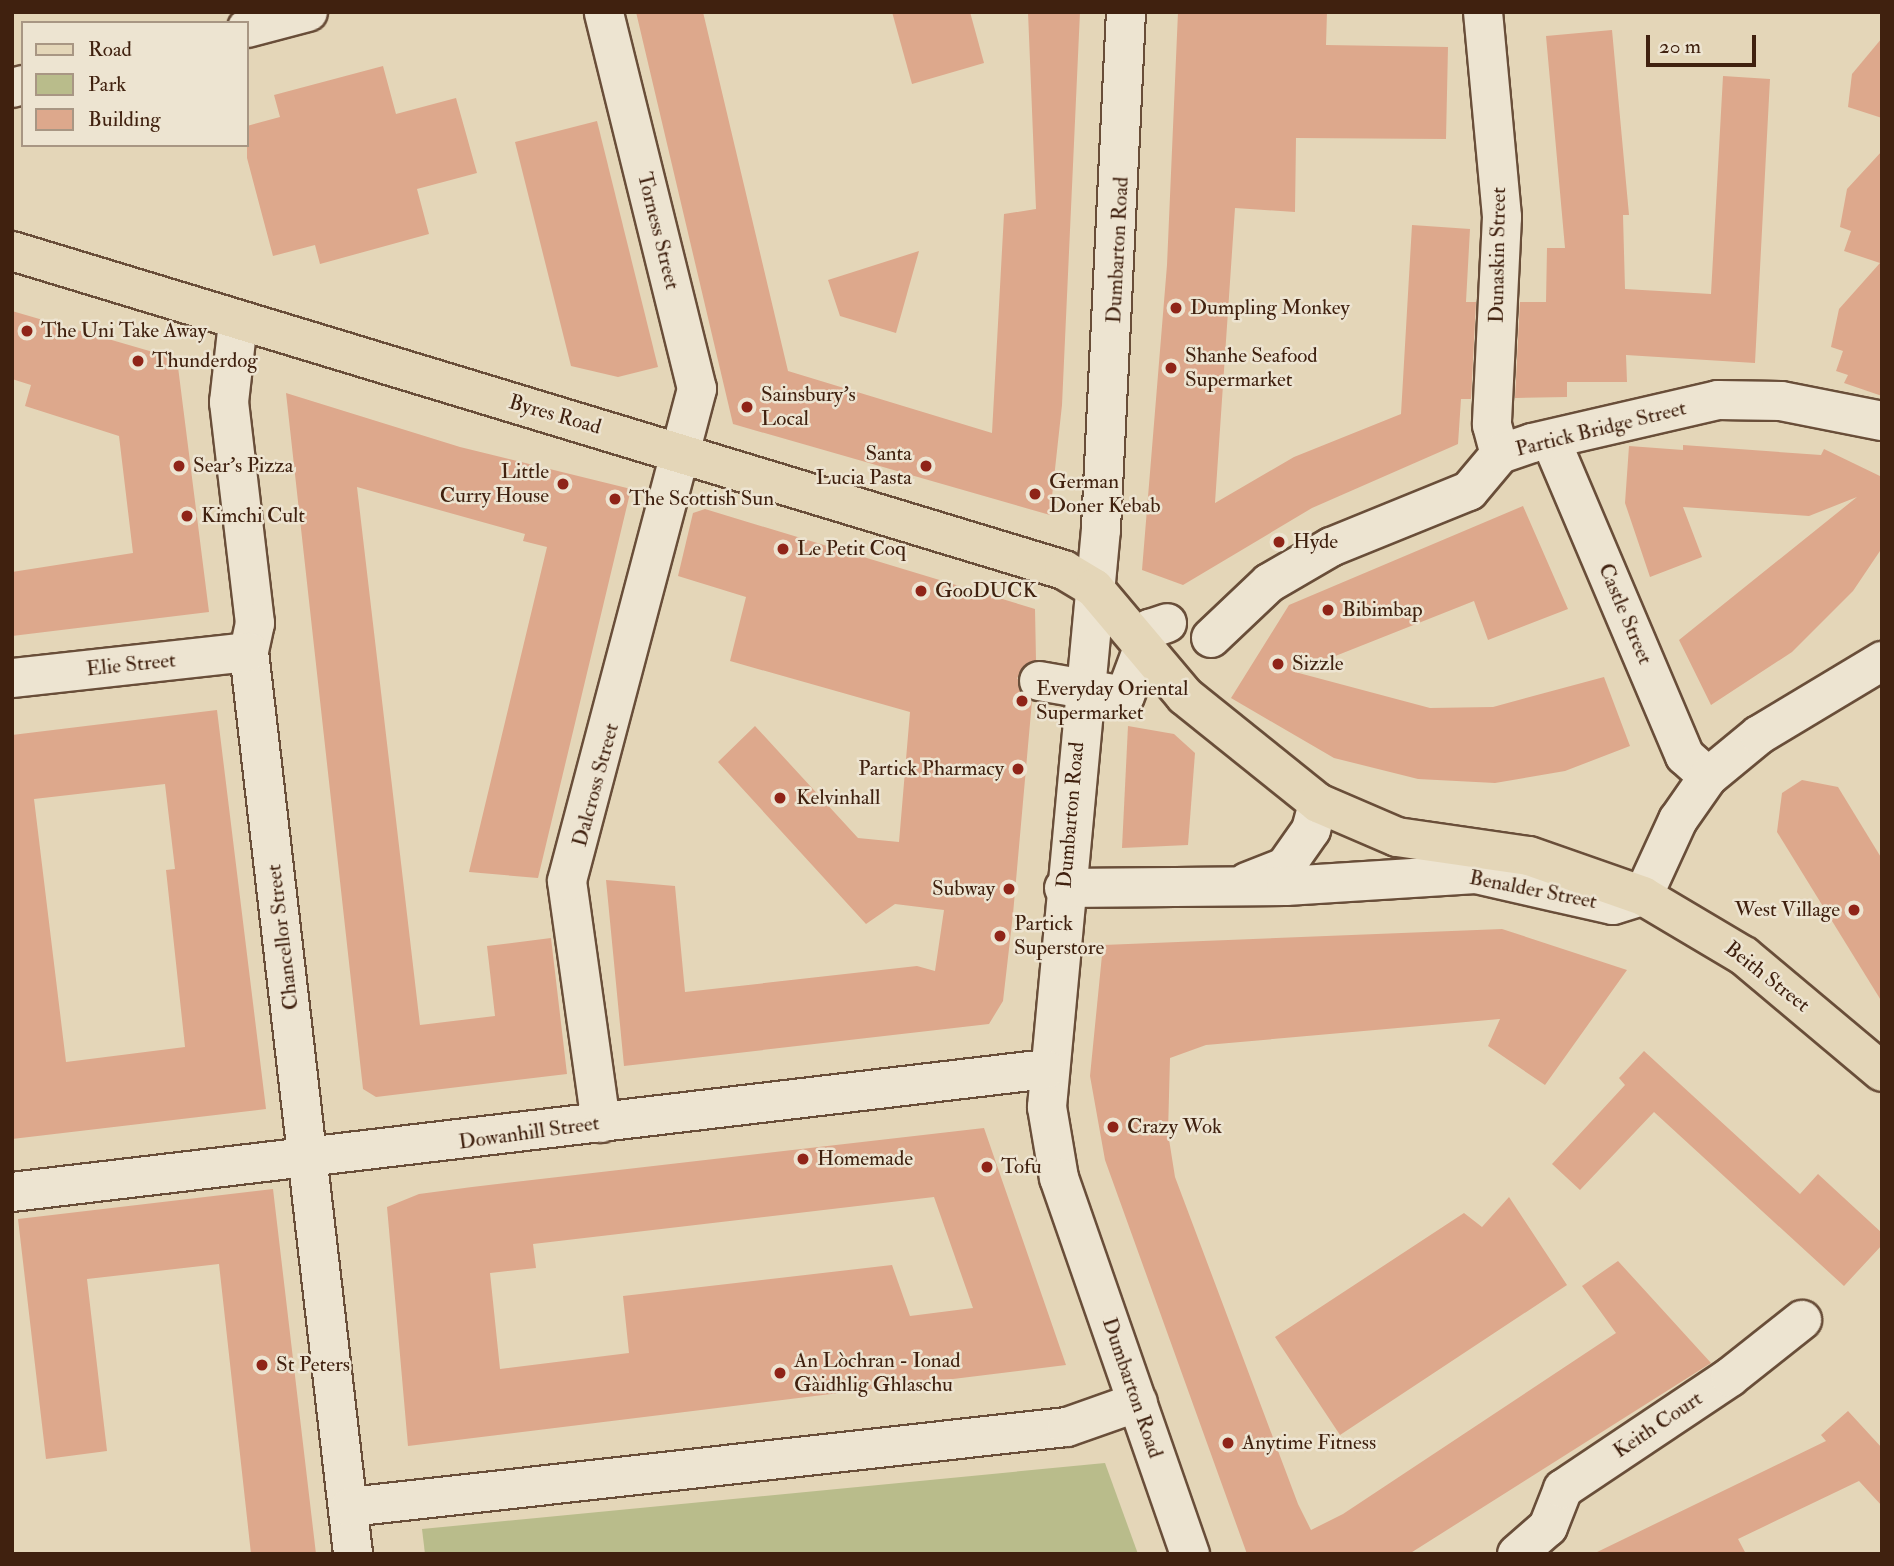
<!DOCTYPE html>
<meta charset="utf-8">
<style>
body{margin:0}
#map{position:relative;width:1894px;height:1566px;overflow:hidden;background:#e4d6b8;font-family:"IM FELL Double Pica",serif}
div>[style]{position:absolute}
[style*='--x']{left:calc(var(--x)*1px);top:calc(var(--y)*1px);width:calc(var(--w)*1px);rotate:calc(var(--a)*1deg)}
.green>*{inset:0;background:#b9bc8b}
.building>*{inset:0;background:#dda88c}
.roads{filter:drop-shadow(2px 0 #694e39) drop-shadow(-2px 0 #694e39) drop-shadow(0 2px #694e39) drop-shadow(0 -2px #694e39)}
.minor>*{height:38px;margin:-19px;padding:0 19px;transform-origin:19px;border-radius:19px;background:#ede4d1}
.major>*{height:38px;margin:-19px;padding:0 19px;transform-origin:19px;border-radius:19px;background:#e4d6b8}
.dots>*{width:19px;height:19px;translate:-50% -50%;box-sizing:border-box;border:4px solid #ede4d1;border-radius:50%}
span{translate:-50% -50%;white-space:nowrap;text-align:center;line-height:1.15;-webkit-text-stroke:5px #ede4d1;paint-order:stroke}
.street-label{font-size:21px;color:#40210f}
.poi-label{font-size:21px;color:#40210f}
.left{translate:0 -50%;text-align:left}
.right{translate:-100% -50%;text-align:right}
.frame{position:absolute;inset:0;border:14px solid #40210f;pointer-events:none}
.legend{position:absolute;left:21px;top:21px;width:228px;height:126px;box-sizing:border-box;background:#ede4d1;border:2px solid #a89683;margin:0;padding:9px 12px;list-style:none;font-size:21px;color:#40210f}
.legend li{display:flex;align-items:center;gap:14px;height:35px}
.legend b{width:35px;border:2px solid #a89683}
.scale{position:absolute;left:1646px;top:35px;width:110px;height:32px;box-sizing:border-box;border:4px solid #40210f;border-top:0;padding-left:9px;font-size:21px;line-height:24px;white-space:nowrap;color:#40210f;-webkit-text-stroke:5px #ede4d1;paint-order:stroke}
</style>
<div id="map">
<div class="green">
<div style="clip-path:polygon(1105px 1463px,1138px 1554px,425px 1554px,422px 1529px)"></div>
</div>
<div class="building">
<div style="clip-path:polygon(636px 12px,703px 12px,788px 371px,992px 433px,1004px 214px,1036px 209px,1028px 12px,1080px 12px,1062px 405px,1050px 515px,733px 424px)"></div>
<div style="clip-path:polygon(892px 12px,970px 12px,984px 63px,912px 84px)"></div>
<div style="clip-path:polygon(1178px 12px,1327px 12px,1326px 45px,1448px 47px,1446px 139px,1296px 138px,1295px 212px,1235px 208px,1215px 503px,1294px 457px,1401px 414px,1412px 225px,1470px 229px,1466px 302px,1476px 302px,1471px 399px,1461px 399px,1458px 444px,1312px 508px,1183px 585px,1142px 570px,1167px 265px)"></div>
<div style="clip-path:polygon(1612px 30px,1629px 215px,1623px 215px,1625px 289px,1711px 294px,1723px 76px,1770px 79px,1755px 363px,1626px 355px,1627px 382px,1567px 382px,1567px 397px,1515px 398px,1520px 302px,1546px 302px,1547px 248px,1565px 248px,1546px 36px)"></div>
<div style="clip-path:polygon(1882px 38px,1882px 118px,1848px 107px,1852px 74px)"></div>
<div style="clip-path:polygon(383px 66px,396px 114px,456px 98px,477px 173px,417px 189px,429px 234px,320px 264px,315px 245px,273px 256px,247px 158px,247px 126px,280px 117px,274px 95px)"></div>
<div style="clip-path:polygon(597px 121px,658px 367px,618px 377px,571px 366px,515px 142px)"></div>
<div style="clip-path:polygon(1882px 151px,1882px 396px,1844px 383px,1848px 375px,1836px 371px,1843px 351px,1831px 347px,1839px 309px,1880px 263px,1844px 251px,1851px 231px,1840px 227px,1847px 189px)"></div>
<div style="clip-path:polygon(919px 251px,896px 333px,840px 316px,828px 280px)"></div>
<div style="clip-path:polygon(12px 311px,177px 359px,209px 612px,12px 636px,12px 572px,133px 553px,119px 436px,25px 406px,31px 385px,12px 379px)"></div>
<div style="clip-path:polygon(286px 393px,460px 447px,631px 489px,538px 878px,469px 872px,547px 547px,523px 541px,525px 534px,357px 487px,420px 1025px,495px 1016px,487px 946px,551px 938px,567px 1074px,376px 1097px,363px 1089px)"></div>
<div style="clip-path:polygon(1683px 445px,1821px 455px,1824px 449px,1882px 477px,1882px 548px,1853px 591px,1792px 652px,1711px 705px,1679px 640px,1857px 497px,1809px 516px,1683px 507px,1702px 557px,1650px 577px,1625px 503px,1629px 446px,1683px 450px)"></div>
<div style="clip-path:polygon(1523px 506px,1568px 609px,1488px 640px,1474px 601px,1295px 672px,1430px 708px,1493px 707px,1604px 677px,1630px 746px,1565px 771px,1495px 783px,1418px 779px,1334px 758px,1231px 698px,1289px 605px)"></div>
<div style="clip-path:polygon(705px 509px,1035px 609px,1036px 660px,1017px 678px,1032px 701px,1013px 914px,1003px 1001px,989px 1024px,624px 1066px,606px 880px,675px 886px,685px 992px,917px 966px,935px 971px,944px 910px,895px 904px,866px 924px,718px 762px,755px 726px,858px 838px,899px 842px,910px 712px,730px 661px,746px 597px,678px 576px,693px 513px)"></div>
<div style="clip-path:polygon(evenodd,217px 710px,266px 1109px,12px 1139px,12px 735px,217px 710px,165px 784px,175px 869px,166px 870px,185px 1047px,66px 1062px,34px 799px,165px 784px)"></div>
<div style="clip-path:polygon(1128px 726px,1174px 734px,1195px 753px,1188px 845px,1122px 848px)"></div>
<div style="clip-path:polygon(1802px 780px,1838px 787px,1882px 859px,1882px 1002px,1777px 832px,1782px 793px)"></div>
<div style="clip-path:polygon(1502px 929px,1627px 970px,1545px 1085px,1488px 1046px,1500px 1019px,1206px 1045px,1170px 1058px,1168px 1133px,1175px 1177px,1298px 1504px,1311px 1530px,1343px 1514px,1616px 1333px,1582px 1286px,1618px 1261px,1711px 1363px,1409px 1554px,1247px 1554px,1105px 1160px,1090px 1076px,1103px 945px)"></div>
<div style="clip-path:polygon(1644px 1051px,1800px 1194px,1818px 1174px,1882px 1233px,1882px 1245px,1844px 1286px,1654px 1112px,1580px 1190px,1552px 1164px,1625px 1085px,1619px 1078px)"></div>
<div style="clip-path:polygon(evenodd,984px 1128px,1066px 1365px,408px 1446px,387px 1207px,419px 1194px,472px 1187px,984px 1128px,934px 1197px,973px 1308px,910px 1316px,892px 1265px,623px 1296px,629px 1353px,500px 1369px,490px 1273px,536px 1268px,533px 1244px,934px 1197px)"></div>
<div style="clip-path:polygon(273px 1189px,316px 1554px,251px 1554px,219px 1264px,87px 1279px,107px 1451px,46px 1459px,18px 1219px)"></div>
<div style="clip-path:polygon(1509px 1197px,1567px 1285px,1340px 1435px,1275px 1337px,1464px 1213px,1482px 1227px)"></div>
<div style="clip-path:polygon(1848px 1411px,1882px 1448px,1882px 1506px,1859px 1481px,1738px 1539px,1746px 1554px,1593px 1554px,1826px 1441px,1821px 1435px)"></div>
</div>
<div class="roads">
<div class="minor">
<div style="--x:1126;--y:12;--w:518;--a:92.77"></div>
<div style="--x:1101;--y:529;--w:581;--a:95.34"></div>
<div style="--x:1047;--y:1107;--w:72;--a:80.4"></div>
<div style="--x:1059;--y:1178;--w:398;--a:70.8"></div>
<div style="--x:1483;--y:12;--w:206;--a:84.7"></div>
<div style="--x:1502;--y:217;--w:208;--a:92.8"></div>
<div style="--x:1492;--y:425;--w:30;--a:75"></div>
<div style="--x:247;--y:28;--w:63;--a:-14.7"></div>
<div style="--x:12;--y:88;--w:11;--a:-15"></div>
<div style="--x:238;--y:322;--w:81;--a:96.4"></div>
<div style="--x:229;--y:402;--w:223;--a:83.3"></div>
<div style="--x:255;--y:623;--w:30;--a:102"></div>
<div style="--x:249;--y:652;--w:908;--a:83.42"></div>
<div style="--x:1552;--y:443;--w:340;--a:67"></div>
<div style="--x:1685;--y:756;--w:31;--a:42"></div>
<div style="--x:1211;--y:638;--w:80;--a:-43.5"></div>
<div style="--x:1269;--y:583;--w:72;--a:-30.1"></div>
<div style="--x:1331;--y:547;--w:149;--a:-22.1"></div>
<div style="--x:1469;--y:491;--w:48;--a:-50"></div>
<div style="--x:1500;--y:454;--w:34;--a:-19"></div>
<div style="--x:1532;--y:443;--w:191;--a:-13"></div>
<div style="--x:1718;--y:400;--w:63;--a:0.9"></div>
<div style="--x:1781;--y:401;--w:103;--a:11.2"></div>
<div style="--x:12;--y:678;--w:238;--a:-6.3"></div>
<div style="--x:1039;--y:681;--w:87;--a:9.9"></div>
<div style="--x:1125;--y:696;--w:72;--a:-69.5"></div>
<div style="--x:1150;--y:629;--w:18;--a:-19"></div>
<div style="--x:1247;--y:882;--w:41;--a:-21.5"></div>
<div style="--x:1285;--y:867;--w:45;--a:-54.9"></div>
<div style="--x:1311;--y:830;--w:28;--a:-75"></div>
<div style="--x:1064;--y:888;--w:222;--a:-0.5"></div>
<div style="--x:1286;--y:886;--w:190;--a:-3.6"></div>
<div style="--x:1476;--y:874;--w:140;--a:12.8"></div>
<div style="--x:1613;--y:905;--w:31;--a:-17"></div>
<div style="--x:1643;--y:896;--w:84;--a:-65.3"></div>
<div style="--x:1678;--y:820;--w:52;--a:-55.1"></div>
<div style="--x:1708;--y:777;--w:66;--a:-39.5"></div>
<div style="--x:1759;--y:735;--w:144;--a:-31"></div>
<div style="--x:601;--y:1123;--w:244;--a:-98"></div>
<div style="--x:567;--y:881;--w:509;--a:-75.2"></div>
<div style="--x:697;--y:389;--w:388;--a:-103.9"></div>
<div style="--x:12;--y:1192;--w:1041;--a:-6.78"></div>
<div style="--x:350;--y:1507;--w:721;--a:-6.37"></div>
<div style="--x:1067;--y:1427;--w:75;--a:-19.4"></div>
<div style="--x:1517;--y:1554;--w:41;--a:-41.1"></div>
<div style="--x:1548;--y:1527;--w:41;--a:-68.5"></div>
<div style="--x:1563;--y:1489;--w:201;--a:-33.8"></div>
<div style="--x:1730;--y:1377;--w:92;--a:-38.4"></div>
</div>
<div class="major">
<div style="--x:12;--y:251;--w:1099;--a:16.87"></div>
<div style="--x:1064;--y:570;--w:35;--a:31"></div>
<div style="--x:1094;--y:588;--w:141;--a:49.9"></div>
<div style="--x:1185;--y:696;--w:171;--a:38.8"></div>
<div style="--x:1318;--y:803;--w:86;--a:23.3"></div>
<div style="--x:1397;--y:837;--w:133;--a:8.2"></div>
<div style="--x:1529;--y:856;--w:121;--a:19.3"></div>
<div style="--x:1643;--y:896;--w:117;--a:30.7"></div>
<div style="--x:1744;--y:956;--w:180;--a:40"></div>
</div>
</div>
<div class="dots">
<div style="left:1176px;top:308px;background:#8f2418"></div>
<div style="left:27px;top:331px;background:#8f2418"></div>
<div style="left:138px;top:361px;background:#8f2418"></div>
<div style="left:1171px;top:368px;background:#8f2418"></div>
<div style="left:747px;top:407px;background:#8f2418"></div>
<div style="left:179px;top:466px;background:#8f2418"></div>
<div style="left:926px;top:466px;background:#8f2418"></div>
<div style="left:563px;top:484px;background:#8f2418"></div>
<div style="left:1035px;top:494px;background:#8f2418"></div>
<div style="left:615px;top:499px;background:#8f2418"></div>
<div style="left:187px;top:516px;background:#8f2418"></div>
<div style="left:1279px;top:542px;background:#8f2418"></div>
<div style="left:783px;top:549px;background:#8f2418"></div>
<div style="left:921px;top:591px;background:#8f2418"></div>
<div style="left:1328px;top:610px;background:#8f2418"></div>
<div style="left:1278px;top:664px;background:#8f2418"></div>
<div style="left:1022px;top:701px;background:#8f2418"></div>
<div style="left:1018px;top:769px;background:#8f2418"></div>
<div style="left:780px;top:798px;background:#8f2418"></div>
<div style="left:1009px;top:889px;background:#8f2418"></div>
<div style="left:1854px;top:910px;background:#8f2418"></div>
<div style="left:1000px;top:936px;background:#8f2418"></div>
<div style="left:1113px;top:1127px;background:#8f2418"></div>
<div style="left:803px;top:1159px;background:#8f2418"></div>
<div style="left:987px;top:1167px;background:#8f2418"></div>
<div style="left:262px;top:1365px;background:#8f2418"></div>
<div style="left:780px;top:1373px;background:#8f2418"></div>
<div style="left:1228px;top:1443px;background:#8f2418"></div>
</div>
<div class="street-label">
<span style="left:658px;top:231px;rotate:76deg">Torness Street</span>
<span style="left:1118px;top:250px;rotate:-87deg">Dumbarton Road</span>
<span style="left:1498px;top:255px;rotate:-89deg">Dunaskin Street</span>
<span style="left:555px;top:415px;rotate:16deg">Byres Road</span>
<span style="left:1601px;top:429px;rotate:-14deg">Partick Bridge Street</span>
<span style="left:1625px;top:614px;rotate:67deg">Castle Street</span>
<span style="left:131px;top:665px;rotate:-6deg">Elie Street</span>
<span style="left:596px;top:785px;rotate:-75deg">Dalcross Street</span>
<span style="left:1071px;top:815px;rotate:-85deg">Dumbarton Road</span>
<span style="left:1533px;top:890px;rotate:11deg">Benalder Street</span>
<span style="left:283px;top:937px;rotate:-97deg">Chancellor Street</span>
<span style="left:1767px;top:977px;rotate:38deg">Beith Street</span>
<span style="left:529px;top:1133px;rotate:-8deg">Dowanhill Street</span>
<span style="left:1132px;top:1388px;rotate:71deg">Dumbarton Road</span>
<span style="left:1658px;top:1425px;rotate:-34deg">Keith Court</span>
</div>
<div class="poi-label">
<span class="left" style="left:1190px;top:308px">Dumpling Monkey</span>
<span class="left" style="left:41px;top:331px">The Uni Take Away</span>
<span class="left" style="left:1185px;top:368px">Shanhe Seafood<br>Supermarket</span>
<span class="left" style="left:152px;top:361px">Thunderdog</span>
<span class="left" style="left:761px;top:407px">Sainsbury's<br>Local</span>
<span class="right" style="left:912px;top:466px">Santa<br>Lucia Pasta</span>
<span class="left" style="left:193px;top:466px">Sear's Pizza</span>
<span class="right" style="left:549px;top:484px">Little<br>Curry House</span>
<span class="left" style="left:1049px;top:494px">German<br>Doner Kebab</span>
<span class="left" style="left:629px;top:499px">The Scottish Sun</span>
<span class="left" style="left:201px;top:516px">Kimchi Cult</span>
<span class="left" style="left:1293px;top:542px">Hyde</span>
<span class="left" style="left:797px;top:549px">Le Petit Coq</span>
<span class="left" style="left:935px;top:591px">GooDUCK</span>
<span class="left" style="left:1342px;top:610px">Bibimbap</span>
<span class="left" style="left:1292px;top:664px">Sizzle</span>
<span class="left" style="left:1036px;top:701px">Everyday Oriental<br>Supermarket</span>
<span class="right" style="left:1004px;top:769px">Partick Pharmacy</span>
<span class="left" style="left:796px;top:798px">Kelvinhall</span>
<span class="right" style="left:995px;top:889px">Subway</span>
<span class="right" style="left:1840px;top:910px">West Village</span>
<span class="left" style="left:1014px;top:936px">Partick<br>Superstore</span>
<span class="left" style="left:1127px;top:1127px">Crazy Wok</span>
<span class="left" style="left:817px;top:1159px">Homemade</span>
<span class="left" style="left:1001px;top:1167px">Tofu</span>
<span class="left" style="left:794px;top:1373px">An Lòchran - Ionad<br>Gàidhlig Ghlaschu</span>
<span class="left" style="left:276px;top:1365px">St Peters</span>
<span class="left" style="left:1242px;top:1443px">Anytime Fitness</span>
</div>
<div class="frame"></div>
<ul class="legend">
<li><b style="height:9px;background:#e4d6b8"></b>Road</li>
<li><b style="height:19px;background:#b9bc8b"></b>Park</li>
<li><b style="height:19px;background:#dda88c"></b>Building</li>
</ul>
<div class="scale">20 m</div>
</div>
